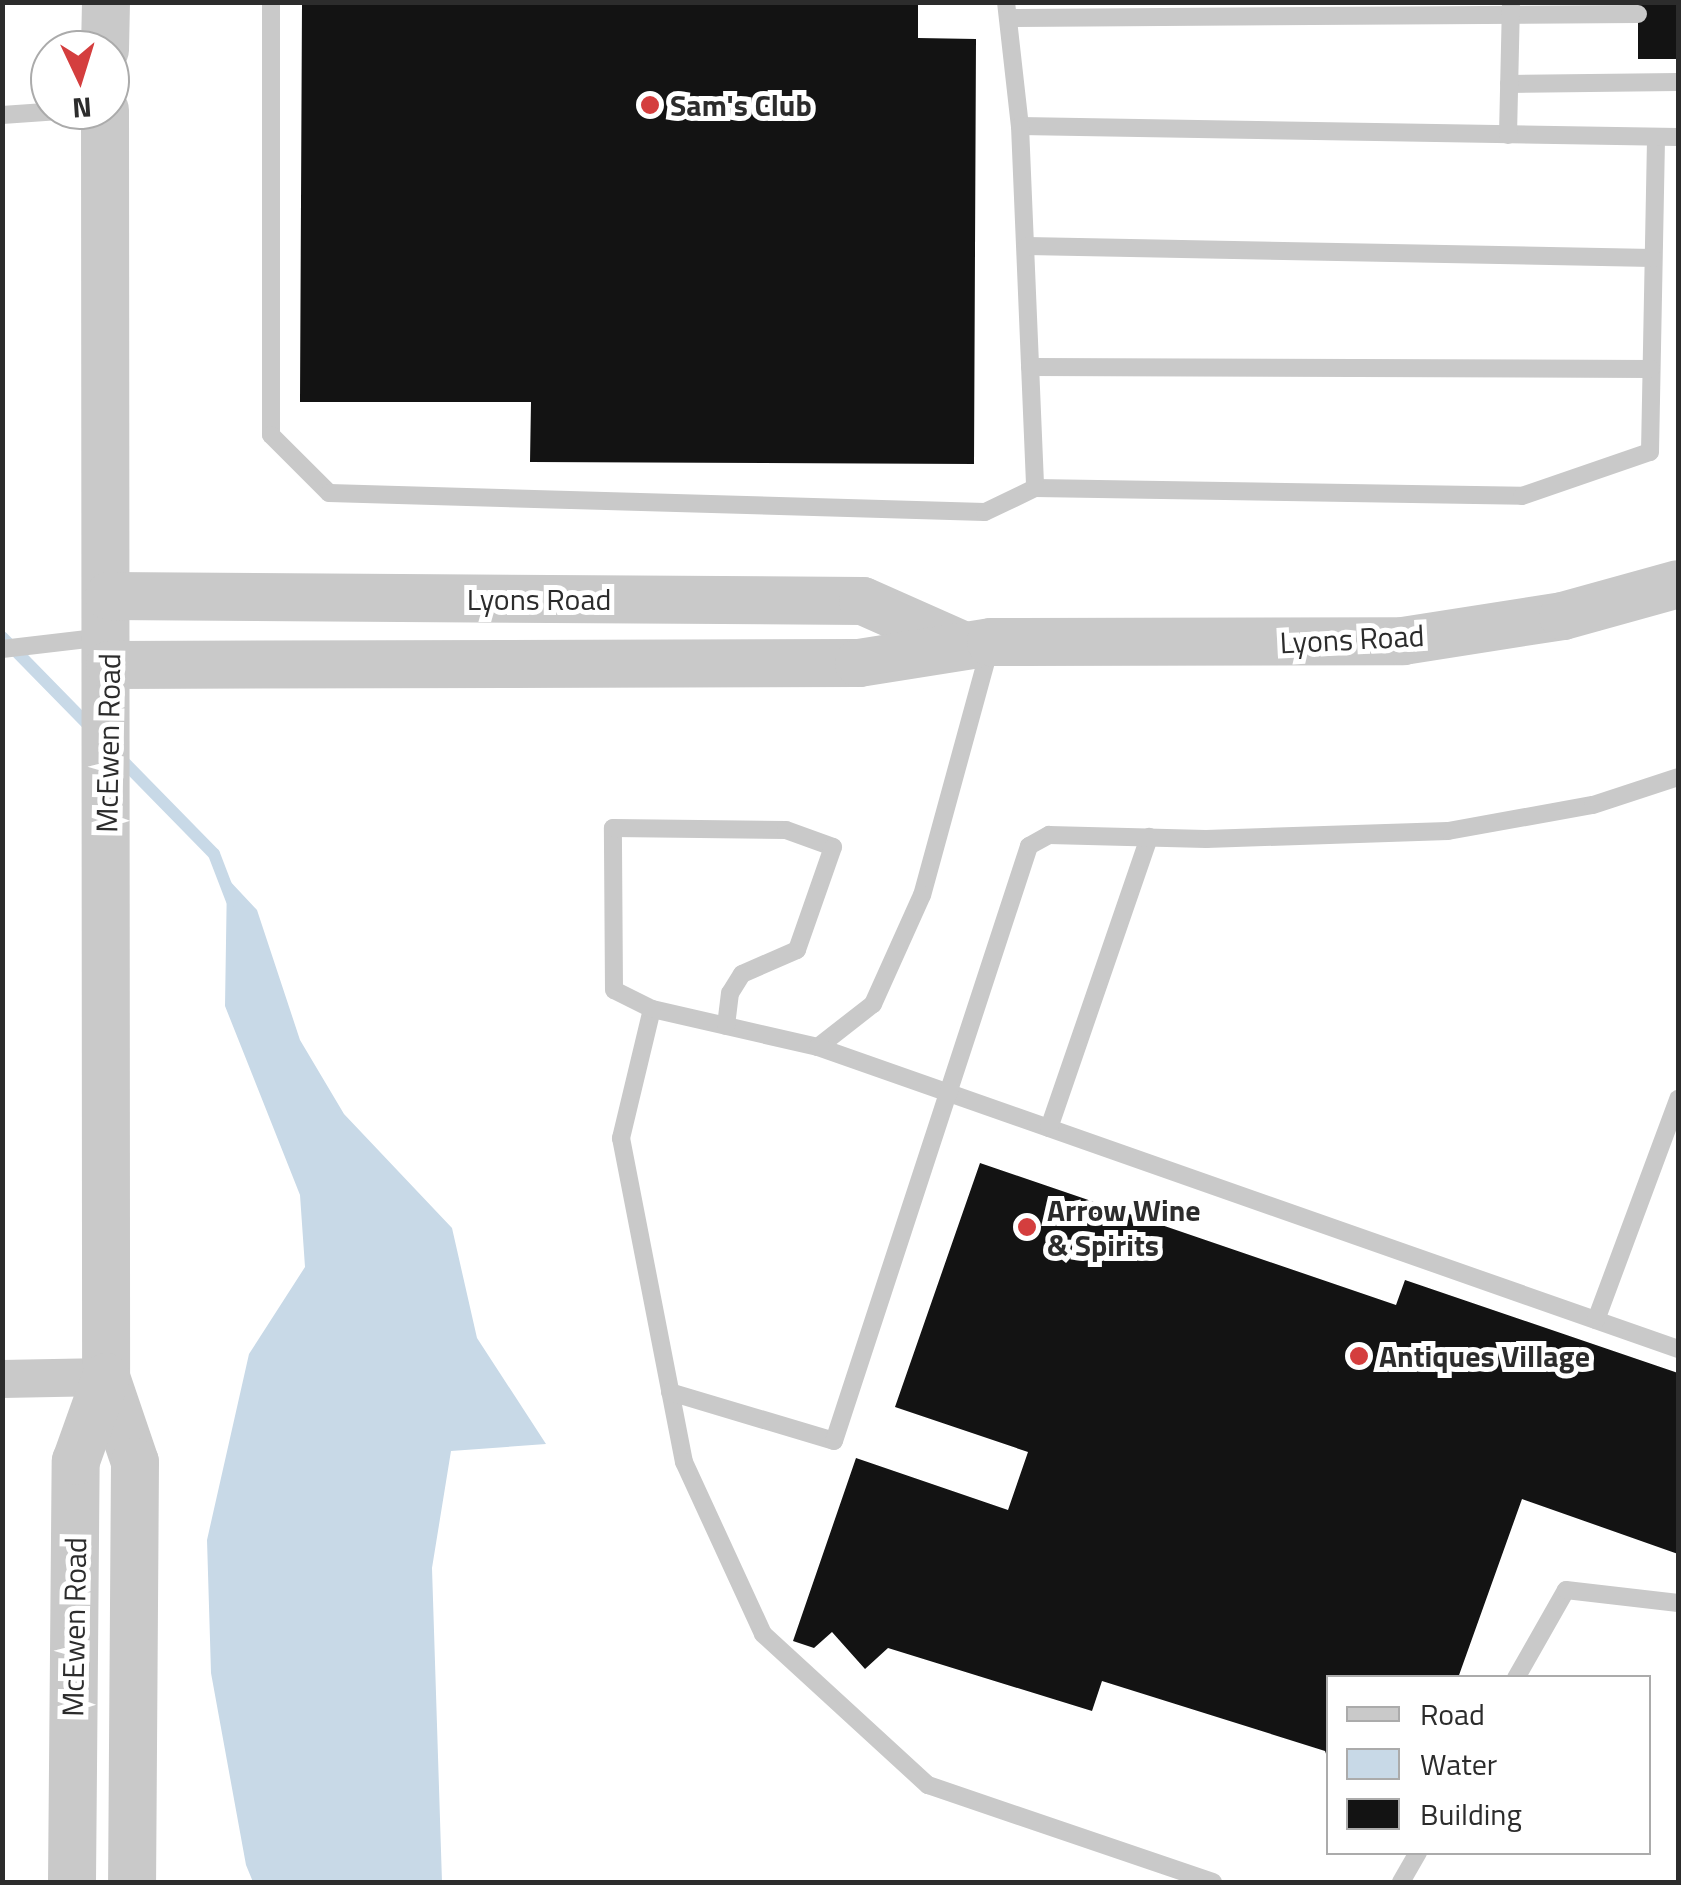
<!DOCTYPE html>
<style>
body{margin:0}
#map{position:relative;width:1681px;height:1885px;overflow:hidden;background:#fff;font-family:"Titillium Web",sans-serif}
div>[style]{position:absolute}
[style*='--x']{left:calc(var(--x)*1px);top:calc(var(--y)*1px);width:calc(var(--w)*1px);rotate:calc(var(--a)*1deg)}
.water>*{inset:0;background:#c8d9e7}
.stream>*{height:12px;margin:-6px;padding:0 6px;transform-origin:6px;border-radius:6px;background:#c8d9e7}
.building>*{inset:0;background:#131313}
.service>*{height:18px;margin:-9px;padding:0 9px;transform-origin:9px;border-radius:9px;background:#c9c9c9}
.minor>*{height:38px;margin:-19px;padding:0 19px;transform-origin:19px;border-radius:19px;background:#c9c9c9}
.tertiary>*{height:48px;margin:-24px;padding:0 24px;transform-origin:24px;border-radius:24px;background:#c9c9c9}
.dots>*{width:28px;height:28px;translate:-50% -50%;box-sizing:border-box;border:5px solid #fff;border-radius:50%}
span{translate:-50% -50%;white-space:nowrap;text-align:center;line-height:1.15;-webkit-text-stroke:10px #fff;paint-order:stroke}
.poi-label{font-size:30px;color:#2c2c2c;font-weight:700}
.left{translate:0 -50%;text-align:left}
.street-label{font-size:30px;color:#2c2c2c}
.frame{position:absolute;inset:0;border:5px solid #2c2c2c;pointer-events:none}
.legend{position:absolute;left:1326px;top:1675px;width:325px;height:180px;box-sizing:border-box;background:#fff;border:2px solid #ababab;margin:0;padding:12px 18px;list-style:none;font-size:30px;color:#2c2c2c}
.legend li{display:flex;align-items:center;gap:20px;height:50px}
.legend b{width:50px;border:2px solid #ababab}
.north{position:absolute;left:30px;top:30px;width:100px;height:100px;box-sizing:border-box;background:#fff;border:2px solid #ababab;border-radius:50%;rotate:176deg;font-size:28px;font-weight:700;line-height:40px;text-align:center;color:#2c2c2c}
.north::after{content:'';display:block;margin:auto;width:35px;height:45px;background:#d43e3e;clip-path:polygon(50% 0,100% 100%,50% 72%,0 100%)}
</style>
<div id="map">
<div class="water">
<div style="clip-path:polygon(227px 878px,257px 910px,300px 1040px,344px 1114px,452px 1228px,477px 1338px,546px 1444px,451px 1451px,432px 1568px,442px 1882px,253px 1882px,246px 1865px,211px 1673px,207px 1540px,249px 1354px,305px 1267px,300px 1195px,225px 1006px)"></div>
</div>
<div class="stream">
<div style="--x:2;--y:637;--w:129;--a:45.6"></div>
<div style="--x:120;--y:758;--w:134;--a:45.6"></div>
<div style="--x:214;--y:854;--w:50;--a:69"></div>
</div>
<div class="building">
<div style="clip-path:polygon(302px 2px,918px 2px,918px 38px,976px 39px,974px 464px,530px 462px,531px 402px,300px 402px)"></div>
<div style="clip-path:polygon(1638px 2px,1678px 2px,1678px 59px,1638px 59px)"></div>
<div style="clip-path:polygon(980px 1163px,1396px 1305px,1405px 1280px,1678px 1373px,1678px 1554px,1522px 1499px,1458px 1678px,1328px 1678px,1328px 1759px,1325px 1751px,1102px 1681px,1092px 1711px,888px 1648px,865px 1669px,832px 1632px,814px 1648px,793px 1641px,856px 1458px,1008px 1510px,1028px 1452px,895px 1407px)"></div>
</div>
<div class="service">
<div style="--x:271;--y:2;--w:433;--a:90"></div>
<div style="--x:271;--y:435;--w:82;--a:45"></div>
<div style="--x:329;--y:493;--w:656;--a:1.66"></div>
<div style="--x:985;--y:512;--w:55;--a:-25.6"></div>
<div style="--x:1035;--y:488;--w:487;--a:0.9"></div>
<div style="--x:1522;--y:496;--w:135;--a:-19"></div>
<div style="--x:1650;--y:452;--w:315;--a:-88.9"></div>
<div style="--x:1006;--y:2;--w:125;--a:83.6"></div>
<div style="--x:1020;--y:126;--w:658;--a:0.96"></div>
<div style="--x:1008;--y:18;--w:630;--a:-0.36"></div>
<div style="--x:1509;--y:84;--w:169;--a:-0.7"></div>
<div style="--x:2;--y:115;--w:72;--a:-4"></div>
<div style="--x:1020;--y:126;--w:362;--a:87.6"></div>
<div style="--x:1508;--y:135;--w:133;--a:-88.7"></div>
<div style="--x:1027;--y:246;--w:626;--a:1.1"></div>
<div style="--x:1030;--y:367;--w:621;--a:0.18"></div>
<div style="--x:990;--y:647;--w:257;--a:105.3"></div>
<div style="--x:922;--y:895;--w:120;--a:114.2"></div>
<div style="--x:873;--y:1004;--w:70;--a:142"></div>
<div style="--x:818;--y:1047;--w:170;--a:-167.1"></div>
<div style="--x:652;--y:1009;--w:133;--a:103.5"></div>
<div style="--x:621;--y:1138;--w:330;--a:79"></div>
<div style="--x:684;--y:1462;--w:189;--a:65.3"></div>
<div style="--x:763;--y:1634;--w:224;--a:42.5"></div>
<div style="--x:928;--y:1785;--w:301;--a:18.8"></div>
<div style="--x:2;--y:649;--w:103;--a:-6.7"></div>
<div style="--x:652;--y:1009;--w:42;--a:-153.4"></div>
<div style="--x:614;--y:990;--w:162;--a:-90.4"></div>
<div style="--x:613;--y:828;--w:173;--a:0.7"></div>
<div style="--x:786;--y:830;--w:50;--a:19.9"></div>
<div style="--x:833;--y:847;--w:109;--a:109.3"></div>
<div style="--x:797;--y:950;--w:60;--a:156.4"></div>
<div style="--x:742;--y:974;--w:22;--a:122"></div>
<div style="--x:730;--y:993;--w:33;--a:97"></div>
<div style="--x:818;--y:1047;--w:911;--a:19.35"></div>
<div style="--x:1049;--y:1128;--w:308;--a:-71"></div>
<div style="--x:1596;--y:1320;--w:236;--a:-69.6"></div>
<div style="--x:670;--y:1392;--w:171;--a:16.6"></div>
<div style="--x:834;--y:1441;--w:626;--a:-71.85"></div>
<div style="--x:1029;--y:846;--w:23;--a:-29"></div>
<div style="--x:1049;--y:835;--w:157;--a:1.5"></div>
<div style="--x:1206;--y:839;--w:242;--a:-1.9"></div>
<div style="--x:1448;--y:831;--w:147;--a:-10.2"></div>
<div style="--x:1593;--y:805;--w:89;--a:-18.2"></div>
<div style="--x:1516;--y:1678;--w:101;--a:-60.4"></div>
<div style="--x:1566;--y:1590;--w:113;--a:6.6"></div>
<div style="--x:1401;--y:1882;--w:34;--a:-60"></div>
</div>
<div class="minor">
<div style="--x:2;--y:1379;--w:104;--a:-1.1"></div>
</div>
<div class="tertiary">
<div style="--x:105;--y:50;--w:48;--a:-88.8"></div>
<div style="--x:105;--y:110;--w:1267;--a:89.95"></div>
<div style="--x:106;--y:1377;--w:90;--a:71.2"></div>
<div style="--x:135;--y:1462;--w:420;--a:90.4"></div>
<div style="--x:109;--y:596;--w:754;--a:0.38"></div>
<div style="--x:863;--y:601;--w:106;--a:23.9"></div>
<div style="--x:110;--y:665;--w:749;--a:-0.15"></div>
<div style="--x:859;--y:663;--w:134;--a:-9"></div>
<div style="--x:991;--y:642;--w:412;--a:-0.1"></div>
<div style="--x:1403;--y:641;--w:162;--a:-8.9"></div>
<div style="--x:1563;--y:616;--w:119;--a:-15.5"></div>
<div style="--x:72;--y:1882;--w:421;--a:-89.5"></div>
<div style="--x:76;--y:1461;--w:89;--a:-70.3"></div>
</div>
<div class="dots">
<div style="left:650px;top:105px;background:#d43e3e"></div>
<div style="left:1027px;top:1227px;background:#d43e3e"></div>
<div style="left:1359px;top:1356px;background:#d43e3e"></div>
</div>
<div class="poi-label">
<span class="left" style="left:670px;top:105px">Sam's Club</span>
<span class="left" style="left:1047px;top:1227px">Arrow Wine<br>&amp; Spirits</span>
<span class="left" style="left:1379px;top:1356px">Antiques Village</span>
</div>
<div class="street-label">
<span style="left:539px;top:599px">Lyons Road</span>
<span style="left:1352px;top:639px;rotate:-3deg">Lyons Road</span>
<span style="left:108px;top:743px;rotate:-89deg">McEwen Road</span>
<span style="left:74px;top:1627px;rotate:-89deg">McEwen Road</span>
</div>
<div class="frame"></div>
<ul class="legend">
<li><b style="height:12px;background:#c9c9c9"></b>Road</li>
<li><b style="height:28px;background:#c8d9e7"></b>Water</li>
<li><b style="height:28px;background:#131313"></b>Building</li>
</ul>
<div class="north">N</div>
</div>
